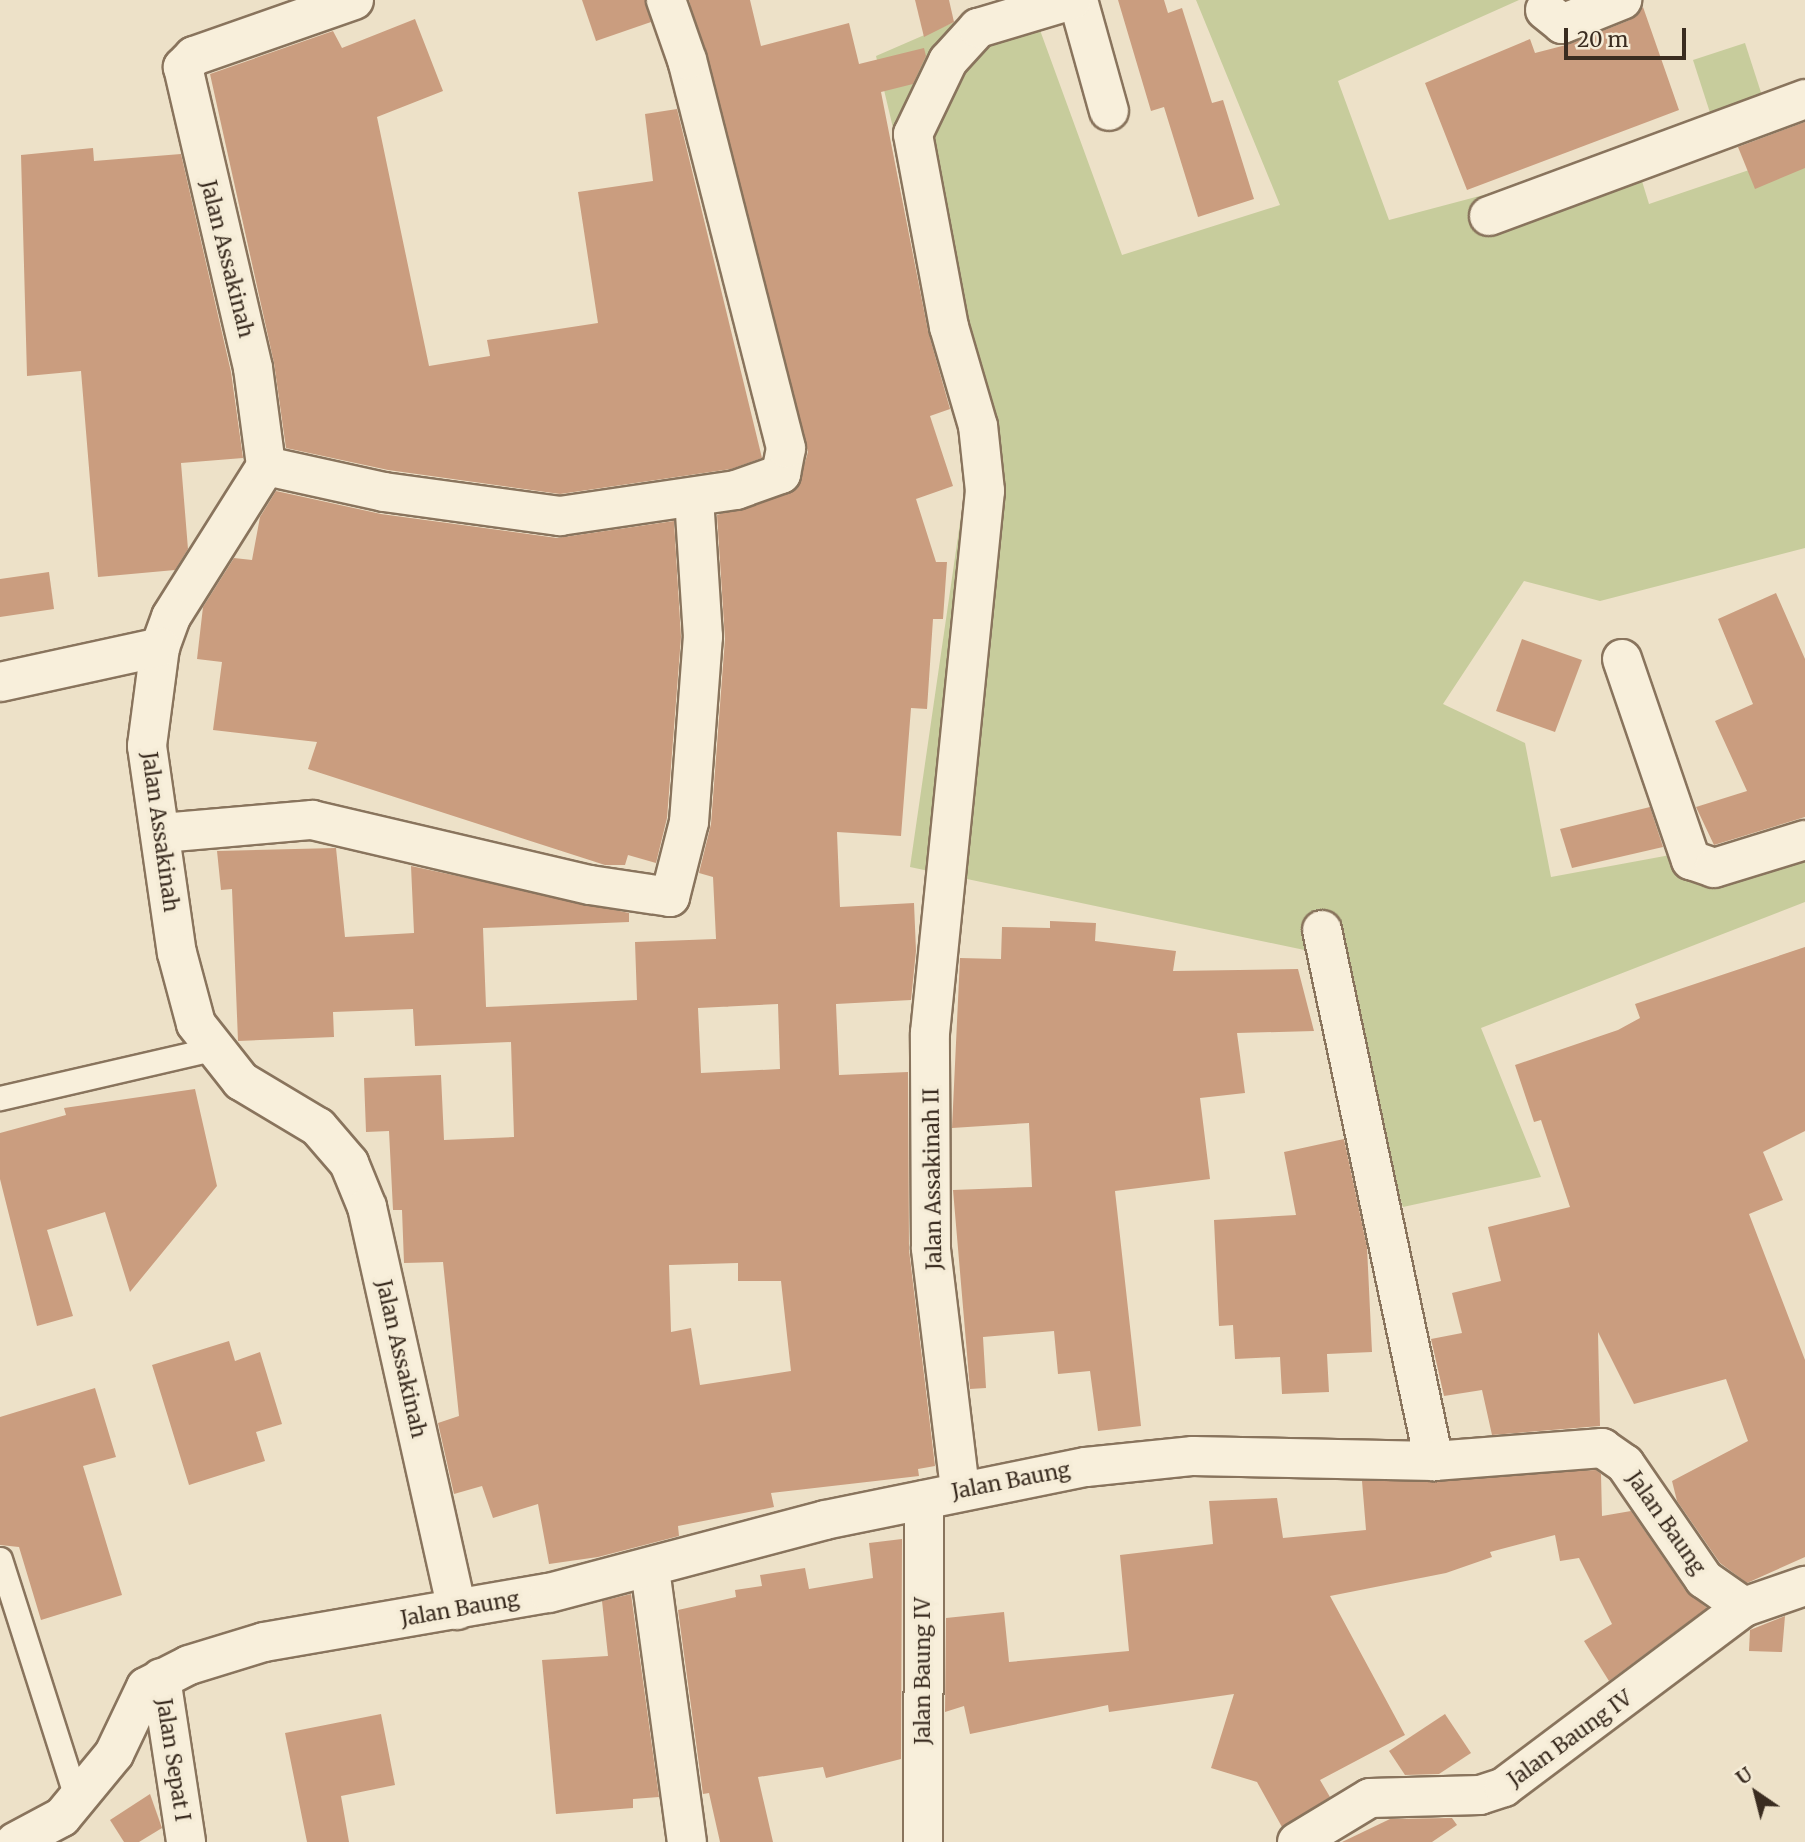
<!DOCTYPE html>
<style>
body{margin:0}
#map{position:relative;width:1805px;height:1842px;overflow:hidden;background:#ede1c8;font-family:Merriweather,serif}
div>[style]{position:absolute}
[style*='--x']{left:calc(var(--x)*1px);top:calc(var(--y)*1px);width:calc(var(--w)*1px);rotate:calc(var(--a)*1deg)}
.green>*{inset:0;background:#c7cc9c}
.building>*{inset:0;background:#ca9d7f}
.roads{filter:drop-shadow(2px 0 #89745d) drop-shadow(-2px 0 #89745d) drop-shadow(0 2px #89745d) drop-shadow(0 -2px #89745d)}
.lane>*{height:23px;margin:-11.5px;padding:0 11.5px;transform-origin:11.5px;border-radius:11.5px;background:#f8efdb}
.street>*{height:38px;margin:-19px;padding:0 19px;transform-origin:19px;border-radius:19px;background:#f8efdb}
.secondary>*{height:38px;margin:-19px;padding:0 19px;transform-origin:19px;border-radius:19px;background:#f8efdb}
span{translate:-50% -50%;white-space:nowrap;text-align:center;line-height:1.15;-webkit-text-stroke:7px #f5ecd7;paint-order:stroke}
.street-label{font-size:21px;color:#3a2c20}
.north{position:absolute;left:1721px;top:1758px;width:70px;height:70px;-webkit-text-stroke:5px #f5ecd7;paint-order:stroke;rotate:325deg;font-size:19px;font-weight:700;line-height:28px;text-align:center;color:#3a2c20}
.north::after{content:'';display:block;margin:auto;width:24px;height:32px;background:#3a2c20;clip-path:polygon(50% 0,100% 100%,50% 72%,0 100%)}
.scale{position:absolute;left:1564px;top:28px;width:122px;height:32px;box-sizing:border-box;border:4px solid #3a2c20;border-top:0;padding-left:9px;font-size:21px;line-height:24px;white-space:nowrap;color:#3a2c20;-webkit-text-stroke:5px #f5ecd7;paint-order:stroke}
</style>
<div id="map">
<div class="green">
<div style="clip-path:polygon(1005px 0,1029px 0,1122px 255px,1280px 205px,1196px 0,1519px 0,1338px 81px,1389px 220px,1634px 155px,1649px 204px,1805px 151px,1805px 548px,1600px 601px,1524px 581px,1443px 704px,1525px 743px,1551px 877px,1805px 830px,1805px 902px,1481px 1028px,1541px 1177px,1403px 1207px,1314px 952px,910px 867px,970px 454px,876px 56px)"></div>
<div style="clip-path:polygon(1745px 43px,1766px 108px,1714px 125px,1693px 60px)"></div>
</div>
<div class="building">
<div style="clip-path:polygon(582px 0,645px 0,651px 22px,596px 41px)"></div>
<div style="clip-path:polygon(evenodd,689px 0,750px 0,761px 46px,849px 23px,859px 64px,924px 48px,926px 56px,913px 84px,881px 92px,928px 331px,950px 409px,930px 416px,953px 486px,916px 499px,936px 562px,947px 562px,943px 619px,933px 619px,927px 709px,911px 708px,901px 836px,837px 832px,840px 907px,914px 903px,916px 951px,911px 1000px,836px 1004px,839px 1075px,908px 1072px,909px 1250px,935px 1466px,918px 1469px,919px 1476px,771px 1493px,774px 1507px,678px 1526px,679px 1536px,598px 1557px,549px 1564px,538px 1504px,493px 1518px,482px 1486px,454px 1494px,438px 1423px,459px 1416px,443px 1262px,404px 1263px,402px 1210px,393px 1210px,389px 1131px,366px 1132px,364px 1078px,441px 1075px,444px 1140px,514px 1137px,511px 1042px,415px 1046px,413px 1009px,333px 1012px,334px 1037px,238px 1041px,232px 889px,221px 890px,217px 851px,336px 848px,345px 937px,414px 933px,411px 866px,629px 913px,629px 922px,483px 928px,486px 1007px,637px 1000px,635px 942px,716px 939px,713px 877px,699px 873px,711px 824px,725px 639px,717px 515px,797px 489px,808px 452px,689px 0,778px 1004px,780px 1069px,701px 1073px,698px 1008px,778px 1004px,689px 0,738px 1263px,738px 1281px,781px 1281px,791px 1371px,700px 1385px,691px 1328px,671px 1332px,669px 1265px,738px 1263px)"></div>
<div style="clip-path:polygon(915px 0,949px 0,954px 22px,924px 37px)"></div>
<div style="clip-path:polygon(1118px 0,1164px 0,1168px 13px,1182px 8px,1212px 103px,1223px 100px,1254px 199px,1198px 217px,1164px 107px,1151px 111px)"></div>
<div style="clip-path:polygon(1643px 7px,1679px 110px,1467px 190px,1425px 83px,1530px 39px,1535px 53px,1570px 44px,1630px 20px)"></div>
<div style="clip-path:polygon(415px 19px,443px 91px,377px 117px,429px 366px,490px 356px,487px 340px,598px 323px,578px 192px,653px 181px,645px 114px,677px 109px,762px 458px,731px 469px,560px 494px,388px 470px,286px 448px,274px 363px,210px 74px,333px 31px,342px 48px)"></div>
<div style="clip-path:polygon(1805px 122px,1805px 168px,1755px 189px,1738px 147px)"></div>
<div style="clip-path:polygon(93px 148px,94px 161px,181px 154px,231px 372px,243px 458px,181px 463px,188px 549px,175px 570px,98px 577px,81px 371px,27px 376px,21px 155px)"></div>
<div style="clip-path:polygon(276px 491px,381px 514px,557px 538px,674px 521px,681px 637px,667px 818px,656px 863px,628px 855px,625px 865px,605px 865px,308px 769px,317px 742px,213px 730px,222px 662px,197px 659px,203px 607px,234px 558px,252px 560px,260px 517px)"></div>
<div style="clip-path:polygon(49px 572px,54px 609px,0 617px,0 579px)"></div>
<div style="clip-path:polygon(1776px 593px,1805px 659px,1805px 817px,1714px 845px,1696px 807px,1747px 791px,1715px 721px,1753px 704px,1718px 619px)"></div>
<div style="clip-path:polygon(1522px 639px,1582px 660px,1555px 732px,1496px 711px)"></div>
<div style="clip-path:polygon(1650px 807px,1663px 847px,1572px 868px,1560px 829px)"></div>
<div style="clip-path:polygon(1050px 921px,1096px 923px,1095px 941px,1176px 951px,1173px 971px,1298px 969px,1314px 1031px,1237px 1033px,1245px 1093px,1200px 1098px,1210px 1179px,1115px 1191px,1141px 1426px,1098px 1431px,1090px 1371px,1058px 1374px,1054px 1331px,983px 1337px,986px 1388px,970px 1389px,953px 1190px,1032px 1187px,1029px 1123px,952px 1128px,960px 958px,1001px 959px,1002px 927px,1050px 928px)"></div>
<div style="clip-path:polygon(1805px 947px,1805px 1131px,1763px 1152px,1783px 1200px,1749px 1214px,1805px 1360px,1805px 1557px,1747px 1583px,1720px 1563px,1677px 1501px,1672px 1481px,1748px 1441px,1726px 1379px,1634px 1404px,1598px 1332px,1600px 1426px,1492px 1435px,1482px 1390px,1444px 1396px,1431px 1339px,1462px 1333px,1452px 1293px,1501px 1281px,1488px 1227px,1570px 1207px,1541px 1120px,1534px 1122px,1515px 1065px,1618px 1030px,1640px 1018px,1635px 1004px)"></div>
<div style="clip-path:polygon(195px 1089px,217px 1186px,130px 1292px,105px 1212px,47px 1230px,73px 1316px,37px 1326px,0 1179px,0 1133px,66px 1115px,64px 1108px)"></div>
<div style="clip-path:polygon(1344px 1139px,1367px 1247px,1372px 1352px,1327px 1354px,1329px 1392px,1282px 1394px,1280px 1357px,1235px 1359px,1233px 1325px,1219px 1326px,1214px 1220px,1296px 1215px,1284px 1152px)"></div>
<div style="clip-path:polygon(229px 1341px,235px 1361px,260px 1352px,282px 1424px,256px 1432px,265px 1461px,189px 1485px,152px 1365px)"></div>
<div style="clip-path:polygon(95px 1388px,116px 1457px,83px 1466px,122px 1595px,41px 1620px,19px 1547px,0 1545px,0 1417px)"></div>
<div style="clip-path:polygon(1596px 1470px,1601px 1474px,1602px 1516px,1631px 1511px,1686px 1591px,1707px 1608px,1609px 1681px,1584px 1641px,1612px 1624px,1579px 1558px,1560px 1561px,1555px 1535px,1490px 1552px,1492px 1557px,1446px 1573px,1330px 1596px,1405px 1735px,1320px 1780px,1330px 1797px,1282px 1827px,1257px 1782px,1211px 1768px,1234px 1694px,1109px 1712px,1108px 1705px,970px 1734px,964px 1706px,945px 1712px,946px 1618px,1004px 1612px,1009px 1662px,1129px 1651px,1120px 1555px,1213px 1544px,1209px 1501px,1277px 1498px,1283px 1538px,1366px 1530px,1362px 1481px)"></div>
<div style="clip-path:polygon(902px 1539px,901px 1759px,826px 1778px,823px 1767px,758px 1777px,773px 1842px,720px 1842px,709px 1793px,703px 1794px,678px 1610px,736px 1597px,735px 1590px,762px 1586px,760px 1575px,805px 1568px,809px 1589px,873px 1578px,869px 1543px)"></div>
<div style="clip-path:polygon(631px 1594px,659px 1797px,633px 1799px,633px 1808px,556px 1814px,542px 1660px,608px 1656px,602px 1601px)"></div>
<div style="clip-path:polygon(1785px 1616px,1782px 1652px,1749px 1651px,1750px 1630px)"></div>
<div style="clip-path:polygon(381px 1714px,395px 1785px,341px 1796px,349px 1842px,307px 1842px,285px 1733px)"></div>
<div style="clip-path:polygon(1445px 1714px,1471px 1753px,1439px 1774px,1405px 1775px,1389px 1751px)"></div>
<div style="clip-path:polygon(150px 1794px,162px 1828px,139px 1842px,124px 1842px,110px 1820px)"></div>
<div style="clip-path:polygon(1452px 1818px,1457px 1825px,1432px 1842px,1342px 1842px,1390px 1819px)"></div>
</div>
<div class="roads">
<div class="lane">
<div style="--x:0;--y:1098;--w:218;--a:-13"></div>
<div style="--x:0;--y:1559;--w:254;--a:72.3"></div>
</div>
<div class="street">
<div style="--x:354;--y:0;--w:170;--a:160.7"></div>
<div style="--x:194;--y:56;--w:16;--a:135"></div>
<div style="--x:183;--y:67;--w:309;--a:76.9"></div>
<div style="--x:253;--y:368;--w:99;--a:82.4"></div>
<div style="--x:266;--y:466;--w:178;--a:122.2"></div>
<div style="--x:171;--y:617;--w:32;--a:110"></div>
<div style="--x:160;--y:647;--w:100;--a:97.5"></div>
<div style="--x:147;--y:746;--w:209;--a:81.8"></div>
<div style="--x:177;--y:953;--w:73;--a:75"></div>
<div style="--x:196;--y:1024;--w:73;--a:51.7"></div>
<div style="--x:241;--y:1081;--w:90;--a:30.9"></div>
<div style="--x:318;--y:1127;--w:48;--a:49.3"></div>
<div style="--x:349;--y:1163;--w:48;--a:67.8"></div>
<div style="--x:367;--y:1207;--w:413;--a:77.4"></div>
<div style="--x:1078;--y:0;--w:115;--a:74.4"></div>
<div style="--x:1545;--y:10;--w:22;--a:39"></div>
<div style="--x:1562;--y:24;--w:65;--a:-21.8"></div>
<div style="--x:1489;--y:216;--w:337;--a:-20.3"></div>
<div style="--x:266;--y:466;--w:121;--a:12.4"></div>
<div style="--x:384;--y:492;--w:178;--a:7.8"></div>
<div style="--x:560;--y:516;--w:178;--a:-8.4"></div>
<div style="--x:736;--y:490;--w:48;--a:-19.6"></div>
<div style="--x:781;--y:474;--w:26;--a:-79"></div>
<div style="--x:786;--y:448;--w:400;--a:-104.3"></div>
<div style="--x:687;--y:60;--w:64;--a:-109.3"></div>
<div style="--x:1622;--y:659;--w:213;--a:71.1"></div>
<div style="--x:1691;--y:860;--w:24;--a:19"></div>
<div style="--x:1714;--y:868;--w:95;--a:-17.1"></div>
<div style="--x:0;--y:682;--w:164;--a:-12.3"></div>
<div style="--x:162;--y:833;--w:151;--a:-5"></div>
<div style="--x:312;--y:820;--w:285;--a:13.2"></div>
<div style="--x:590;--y:885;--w:81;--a:8.5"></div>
<div style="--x:670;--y:897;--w:77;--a:-75.8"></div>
<div style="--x:689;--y:822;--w:186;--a:-85.7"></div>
<div style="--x:703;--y:637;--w:140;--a:-93.7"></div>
<div style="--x:1322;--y:930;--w:543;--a:78.09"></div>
<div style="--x:960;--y:1489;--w:243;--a:-96.9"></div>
<div style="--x:931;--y:1248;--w:215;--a:-90.3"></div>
<div style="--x:930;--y:1033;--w:545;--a:-84.21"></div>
<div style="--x:985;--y:491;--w:65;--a:-96.1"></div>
<div style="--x:978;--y:426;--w:103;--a:-106.3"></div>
<div style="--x:949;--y:327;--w:196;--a:-100.6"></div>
<div style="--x:913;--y:134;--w:81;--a:-64.4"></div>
<div style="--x:948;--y:61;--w:45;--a:-47.7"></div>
<div style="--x:978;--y:28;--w:98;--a:-16.6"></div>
<div style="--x:650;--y:1569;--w:275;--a:82.3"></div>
<div style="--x:161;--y:1678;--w:166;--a:81.3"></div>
<div style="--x:923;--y:1842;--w:342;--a:-89.8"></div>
<div style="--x:1297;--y:1842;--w:85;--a:-31.1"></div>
<div style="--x:1370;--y:1798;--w:110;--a:-1.6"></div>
<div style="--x:1480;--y:1795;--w:25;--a:-18"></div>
<div style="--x:1504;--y:1787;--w:300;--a:-36.9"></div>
</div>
<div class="secondary">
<div style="--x:15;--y:1842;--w:53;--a:-28"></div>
<div style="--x:62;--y:1817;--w:82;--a:-50.5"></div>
<div style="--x:114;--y:1754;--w:74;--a:-64.5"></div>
<div style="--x:146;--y:1687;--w:48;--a:-27.1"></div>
<div style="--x:189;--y:1665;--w:78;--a:-17"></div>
<div style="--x:264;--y:1642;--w:289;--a:-9.8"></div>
<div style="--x:549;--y:1593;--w:285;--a:-14.8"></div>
<div style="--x:825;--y:1520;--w:266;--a:-11.5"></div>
<div style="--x:1086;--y:1467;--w:108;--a:-5.9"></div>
<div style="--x:1193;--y:1456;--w:241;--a:1.2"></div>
<div style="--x:1434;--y:1461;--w:169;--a:-4.4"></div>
<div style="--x:1602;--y:1448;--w:28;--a:35"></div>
<div style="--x:1625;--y:1464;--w:140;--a:55.5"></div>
<div style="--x:1704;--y:1579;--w:49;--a:35"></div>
<div style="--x:1744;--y:1607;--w:65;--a:-19"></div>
</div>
</div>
<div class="street-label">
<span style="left:227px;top:259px;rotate:76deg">Jalan Assakinah</span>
<span style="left:160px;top:832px;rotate:82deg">Jalan Assakinah</span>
<span style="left:933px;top:1179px;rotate:-91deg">Jalan Assakinah II</span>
<span style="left:401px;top:1359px;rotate:77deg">Jalan Assakinah</span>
<span style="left:1011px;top:1481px;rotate:-11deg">Jalan Baung</span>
<span style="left:1666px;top:1523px;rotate:55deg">Jalan Baung</span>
<span style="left:460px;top:1609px;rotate:-10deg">Jalan Baung</span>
<span style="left:923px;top:1671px;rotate:-90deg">Jalan Baung IV</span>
<span style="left:1570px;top:1739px;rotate:-36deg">Jalan Baung IV</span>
<span style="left:173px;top:1760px;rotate:81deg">Jalan Sepat I</span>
</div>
<div class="north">U</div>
<div class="scale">20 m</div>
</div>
